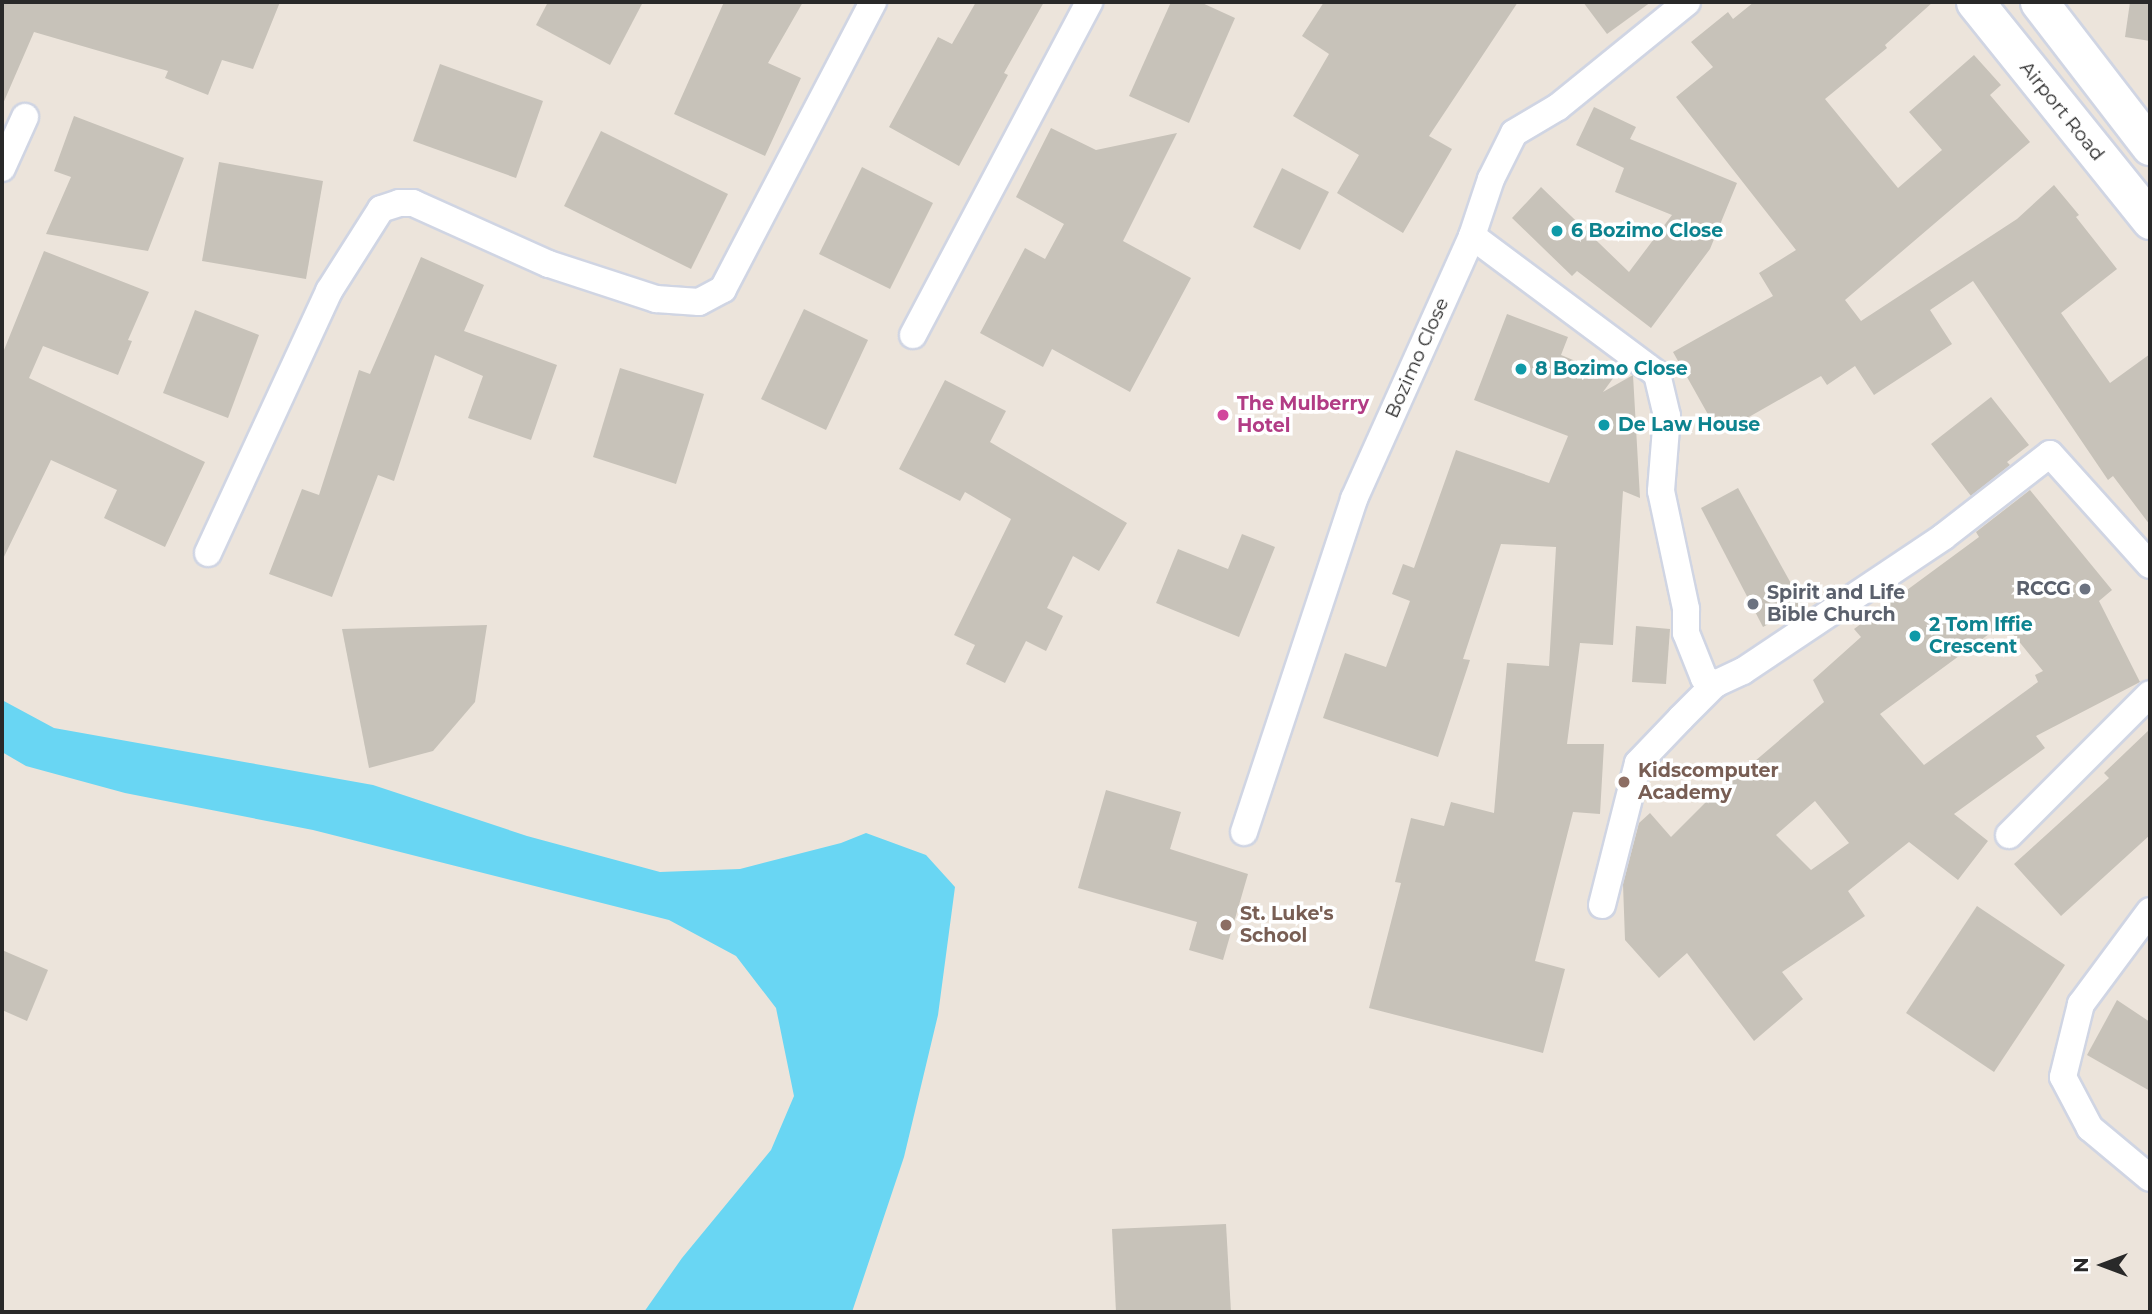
<!DOCTYPE html>
<style>
body{margin:0}
#map{position:relative;width:2152px;height:1314px;overflow:hidden;background:#ece4db;font-family:Montserrat,sans-serif}
div>[style]{position:absolute}
[style*='--x']{left:calc(var(--x)*1px);top:calc(var(--y)*1px);width:calc(var(--w)*1px);rotate:calc(var(--a)*1deg)}
.water>*{inset:0;background:#69d6f3}
.building>*{inset:0;background:#c7c2b9}
.roads{filter:drop-shadow(2px 0 #d0d5e3) drop-shadow(-2px 0 #d0d5e3) drop-shadow(0 2px #d0d5e3) drop-shadow(0 -2px #d0d5e3)}
.street>*{height:26px;margin:-13px;padding:0 13px;transform-origin:13px;border-radius:13px;background:#fff}
.secondary>*{height:37px;margin:-18.5px;padding:0 18.5px;transform-origin:18.5px;border-radius:18.5px;background:#fff}
.dots>*{width:19px;height:19px;translate:-50% -50%;box-sizing:border-box;border:4px solid #fff;border-radius:50%}
span{translate:-50% -50%;white-space:nowrap;text-align:center;line-height:1.15;-webkit-text-stroke:7px #fff;paint-order:stroke}
.street-label{font-size:19px;color:#292929}
.culture-label{font-size:19px;color:#0d838f;font-weight:700}
.left{translate:0 -50%;text-align:left}
.hotel-label{font-size:19px;color:#b23c85;font-weight:700}
.worship-label{font-size:19px;color:#5b616d;font-weight:700}
.right{translate:-100% -50%;text-align:right}
.education-label{font-size:19px;color:#785e54;font-weight:700}
.frame{position:absolute;inset:0;border:4px solid #292929;pointer-events:none}
.north{position:absolute;left:2068px;top:1230px;width:70px;height:70px;-webkit-text-stroke:5px #fff;paint-order:stroke;rotate:270deg;font-size:19px;font-weight:700;line-height:28px;text-align:center;color:#292929}
.north::after{content:'';display:block;margin:auto;width:24px;height:32px;background:#292929;clip-path:polygon(50% 0,100% 100%,50% 72%,0 100%)}
</style>
<div id="map">
<div class="water">
<div style="clip-path:polygon(2px 700px,54px 728px,373px 785px,527px 836px,660px 872px,740px 869px,841px 843px,866px 833px,926px 855px,955px 887px,938px 1015px,904px 1157px,852px 1312px,644px 1312px,682px 1258px,771px 1150px,794px 1096px,776px 1008px,736px 956px,669px 920px,313px 830px,125px 793px,26px 766px,2px 752px)"></div>
</div>
<div class="building">
<div style="clip-path:polygon(2px 2px,280px 2px,253px 69px,222px 60px,208px 95px,165px 78px,168px 71px,34px 32px,2px 106px)"></div>
<div style="clip-path:polygon(548px 2px,643px 2px,610px 65px,536px 25px)"></div>
<div style="clip-path:polygon(724px 2px,803px 2px,768px 63px,801px 78px,765px 156px,674px 114px)"></div>
<div style="clip-path:polygon(976px 2px,1044px 2px,1004px 73px,1008px 75px,959px 166px,889px 127px,938px 37px,952px 44px)"></div>
<div style="clip-path:polygon(1171px 2px,1200px 2px,1235px 18px,1189px 123px,1129px 96px)"></div>
<div style="clip-path:polygon(1324px 2px,1518px 2px,1429px 136px,1452px 149px,1403px 233px,1337px 193px,1359px 155px,1293px 116px,1329px 54px,1302px 36px)"></div>
<div style="clip-path:polygon(1583px 2px,1651px 2px,1607px 34px)"></div>
<div style="clip-path:polygon(1754px 2px,1933px 2px,1885px 45px,1887px 48px,1825px 99px,1898px 188px,1942px 150px,1909px 112px,1974px 55px,2001px 85px,1990px 95px,2030px 142px,1845px 300px,1861px 321px,2017px 219px,2054px 185px,2079px 215px,2076px 217px,2117px 269px,2061px 313px,2110px 383px,2150px 354px,2150px 525px,2113px 476px,2108px 480px,1973px 281px,1930px 310px,1952px 344px,1874px 395px,1855px 366px,1827px 385px,1821px 376px,1719px 434px,1673px 352px,1773px 296px,1759px 273px,1796px 250px,1676px 97px,1713px 67px,1691px 42px,1728px 12px,1733px 19px)"></div>
<div style="clip-path:polygon(2130px 2px,2150px 2px,2150px 41px,2125px 37px)"></div>
<div style="clip-path:polygon(440px 64px,543px 101px,516px 178px,413px 141px)"></div>
<div style="clip-path:polygon(1594px 107px,1636px 127px,1630px 139px,1737px 183px,1710px 249px,1651px 328px,1577px 271px,1572px 276px,1512px 218px,1541px 187px,1629px 272px,1672px 215px,1615px 192px,1624px 168px,1576px 145px)"></div>
<div style="clip-path:polygon(74px 116px,184px 158px,148px 251px,46px 234px,71px 177px,54px 171px)"></div>
<div style="clip-path:polygon(1051px 128px,1096px 150px,1177px 133px,1123px 241px,1191px 278px,1130px 392px,1052px 349px,1043px 367px,980px 333px,1025px 248px,1045px 259px,1064px 224px,1016px 197px)"></div>
<div style="clip-path:polygon(601px 131px,728px 194px,691px 269px,564px 206px)"></div>
<div style="clip-path:polygon(219px 162px,323px 181px,306px 279px,202px 261px)"></div>
<div style="clip-path:polygon(862px 167px,933px 203px,890px 289px,819px 254px)"></div>
<div style="clip-path:polygon(1282px 168px,1329px 192px,1300px 250px,1253px 227px)"></div>
<div style="clip-path:polygon(44px 251px,149px 292px,128px 340px,132px 341px,118px 375px,43px 346px,29px 378px,205px 462px,165px 547px,104px 518px,117px 490px,51px 460px,2px 561px,2px 355px)"></div>
<div style="clip-path:polygon(421px 257px,484px 285px,464px 331px,557px 365px,531px 440px,468px 418px,483px 376px,435px 355px,394px 481px,378px 475px,332px 597px,269px 574px,302px 489px,319px 495px,359px 370px,370px 374px)"></div>
<div style="clip-path:polygon(804px 309px,868px 340px,826px 430px,761px 399px)"></div>
<div style="clip-path:polygon(195px 310px,259px 335px,228px 418px,163px 393px)"></div>
<div style="clip-path:polygon(1507px 314px,1568px 337px,1561px 355px,1614px 377px,1603px 392px,1633px 375px,1640px 498px,1623px 491px,1613px 645px,1580px 643px,1567px 744px,1604px 744px,1600px 814px,1573px 812px,1535px 961px,1565px 969px,1543px 1053px,1369px 1008px,1401px 883px,1395px 882px,1411px 818px,1444px 826px,1451px 802px,1494px 813px,1507px 663px,1549px 666px,1556px 547px,1501px 544px,1463px 659px,1470px 660px,1438px 757px,1323px 718px,1345px 653px,1386px 667px,1410px 601px,1392px 594px,1403px 564px,1414px 568px,1456px 450px,1549px 483px,1568px 436px,1474px 400px)"></div>
<div style="clip-path:polygon(620px 368px,704px 394px,676px 484px,593px 457px)"></div>
<div style="clip-path:polygon(945px 380px,1006px 411px,990px 442px,1127px 523px,1099px 571px,1073px 556px,1047px 608px,1063px 616px,1046px 651px,1026px 641px,1005px 683px,966px 664px,975px 645px,954px 635px,1011px 519px,965px 492px,960px 501px,899px 469px)"></div>
<div style="clip-path:polygon(1991px 397px,2029px 445px,2007px 462px,2010px 465px,1971px 496px,1931px 444px)"></div>
<div style="clip-path:polygon(1738px 488px,1803px 605px,1763px 627px,1701px 508px)"></div>
<div style="clip-path:polygon(evenodd,2030px 490px,2112px 590px,2099px 601px,2140px 682px,2036px 736px,2045px 748px,1954px 814px,1988px 841px,1958px 880px,1909px 842px,1848px 891px,1865px 916px,1782px 972px,1803px 999px,1754px 1041px,1687px 953px,1659px 978px,1625px 940px,1623px 884px,1639px 823px,1650px 813px,1671px 837px,1725px 783px,1727px 785px,1824px 702px,1813px 680px,1861px 637px,1854px 629px,1979px 537px,1976px 532px,2030px 490px,2004px 623px,2043px 671px,2035px 675px,2038px 682px,1924px 765px,1880px 714px,2004px 623px,2030px 490px,1815px 801px,1849px 843px,1811px 870px,1776px 835px,1815px 801px)"></div>
<div style="clip-path:polygon(1242px 534px,1275px 547px,1239px 637px,1156px 603px,1178px 549px,1228px 569px)"></div>
<div style="clip-path:polygon(487px 625px,475px 702px,433px 751px,369px 768px,342px 629px)"></div>
<div style="clip-path:polygon(1636px 626px,1670px 629px,1666px 684px,1632px 682px)"></div>
<div style="clip-path:polygon(2150px 729px,2150px 835px,2061px 916px,2014px 864px,2109px 778px,2104px 773px)"></div>
<div style="clip-path:polygon(1106px 790px,1181px 812px,1170px 849px,1248px 874px,1223px 960px,1189px 950px,1197px 922px,1078px 888px)"></div>
<div style="clip-path:polygon(1977px 906px,2065px 965px,1994px 1072px,1906px 1013px)"></div>
<div style="clip-path:polygon(2px 950px,48px 970px,27px 1021px,2px 1010px)"></div>
<div style="clip-path:polygon(2117px 1000px,2150px 1022px,2150px 1091px,2087px 1055px)"></div>
<div style="clip-path:polygon(1226px 1224px,1231px 1312px,1116px 1312px,1112px 1229px)"></div>
</div>
<div class="roads">
<div class="street">
<div style="--x:2;--y:168;--w:56;--a:-65.7"></div>
<div style="--x:1472;--y:236;--w:231;--a:36.7"></div>
<div style="--x:1657;--y:374;--w:43;--a:76.6"></div>
<div style="--x:1667;--y:416;--w:75;--a:94.6"></div>
<div style="--x:1661;--y:491;--w:121;--a:78"></div>
<div style="--x:1686;--y:609;--w:24;--a:90"></div>
<div style="--x:1686;--y:633;--w:48;--a:68.2"></div>
<div style="--x:1704;--y:678;--w:13;--a:29"></div>
<div style="--x:913;--y:335;--w:377;--a:-62.1"></div>
<div style="--x:208;--y:553;--w:289;--a:-65.2"></div>
<div style="--x:329;--y:291;--w:97;--a:-57.6"></div>
<div style="--x:381;--y:209;--w:19;--a:-18"></div>
<div style="--x:399;--y:203;--w:14;--a:0"></div>
<div style="--x:413;--y:203;--w:149;--a:24.2"></div>
<div style="--x:549;--y:264;--w:113;--a:18.1"></div>
<div style="--x:656;--y:299;--w:43;--a:4"></div>
<div style="--x:699;--y:302;--w:27;--a:-28"></div>
<div style="--x:723;--y:289;--w:324;--a:-62.4"></div>
<div style="--x:1244;--y:832;--w:351;--a:-71.7"></div>
<div style="--x:1354;--y:499;--w:288;--a:-65.8"></div>
<div style="--x:1472;--y:236;--w:60;--a:-71.6"></div>
<div style="--x:1491;--y:179;--w:51;--a:-63.4"></div>
<div style="--x:1514;--y:133;--w:51;--a:-30.6"></div>
<div style="--x:1558;--y:107;--w:166;--a:-39.1"></div>
<div style="--x:2009;--y:835;--w:199;--a:-45"></div>
<div style="--x:1602;--y:905;--w:146;--a:-75.8"></div>
<div style="--x:1638;--y:763;--w:62;--a:-46.3"></div>
<div style="--x:1681;--y:718;--w:48;--a:-45"></div>
<div style="--x:1715;--y:684;--w:31;--a:-25"></div>
<div style="--x:1743;--y:671;--w:241;--a:-33.8"></div>
<div style="--x:1943;--y:537;--w:135;--a:-37.8"></div>
<div style="--x:2050;--y:454;--w:149;--a:48"></div>
<div style="--x:2150;--y:911;--w:116;--a:126.6"></div>
<div style="--x:2081;--y:1004;--w:75;--a:103.9"></div>
<div style="--x:2063;--y:1077;--w:58;--a:62.1"></div>
<div style="--x:2090;--y:1128;--w:78;--a:39.8"></div>
</div>
<div class="secondary">
<div style="--x:1975;--y:2;--w:280;--a:51.2"></div>
<div style="--x:2039;--y:2;--w:182;--a:52.4"></div>
</div>
</div>
<div class="dots">
<div style="left:1557px;top:231px;background:#0f9aa8"></div>
<div style="left:1521px;top:369px;background:#0f9aa8"></div>
<div style="left:1223px;top:415px;background:#d1479c"></div>
<div style="left:1604px;top:425px;background:#0f9aa8"></div>
<div style="left:2085px;top:589px;background:#6b7280"></div>
<div style="left:1753px;top:604px;background:#6b7280"></div>
<div style="left:1915px;top:636px;background:#0f9aa8"></div>
<div style="left:1624px;top:782px;background:#8d6e63"></div>
<div style="left:1226px;top:925px;background:#8d6e63"></div>
</div>
<div class="street-label">
<span style="left:2062px;top:111px;rotate:51deg">Airport Road</span>
<span style="left:1417px;top:358px;rotate:-66deg">Bozimo Close</span>
</div>
<div class="culture-label">
<span class="left" style="left:1571px;top:231px">6 Bozimo Close</span>
<span class="left" style="left:1535px;top:369px">8 Bozimo Close</span>
<span class="left" style="left:1618px;top:425px">De Law House</span>
<span class="left" style="left:1929px;top:636px">2 Tom Iffie<br>Crescent</span>
</div>
<div class="hotel-label">
<span class="left" style="left:1237px;top:415px">The Mulberry<br>Hotel</span>
</div>
<div class="worship-label">
<span class="right" style="left:2071px;top:589px">RCCG</span>
<span class="left" style="left:1767px;top:604px">Spirit and Life<br>Bible Church</span>
</div>
<div class="education-label">
<span class="left" style="left:1638px;top:782px">Kidscomputer<br>Academy</span>
<span class="left" style="left:1240px;top:925px">St. Luke's<br>School</span>
</div>
<div class="frame"></div>
<div class="north">N</div>
</div>
